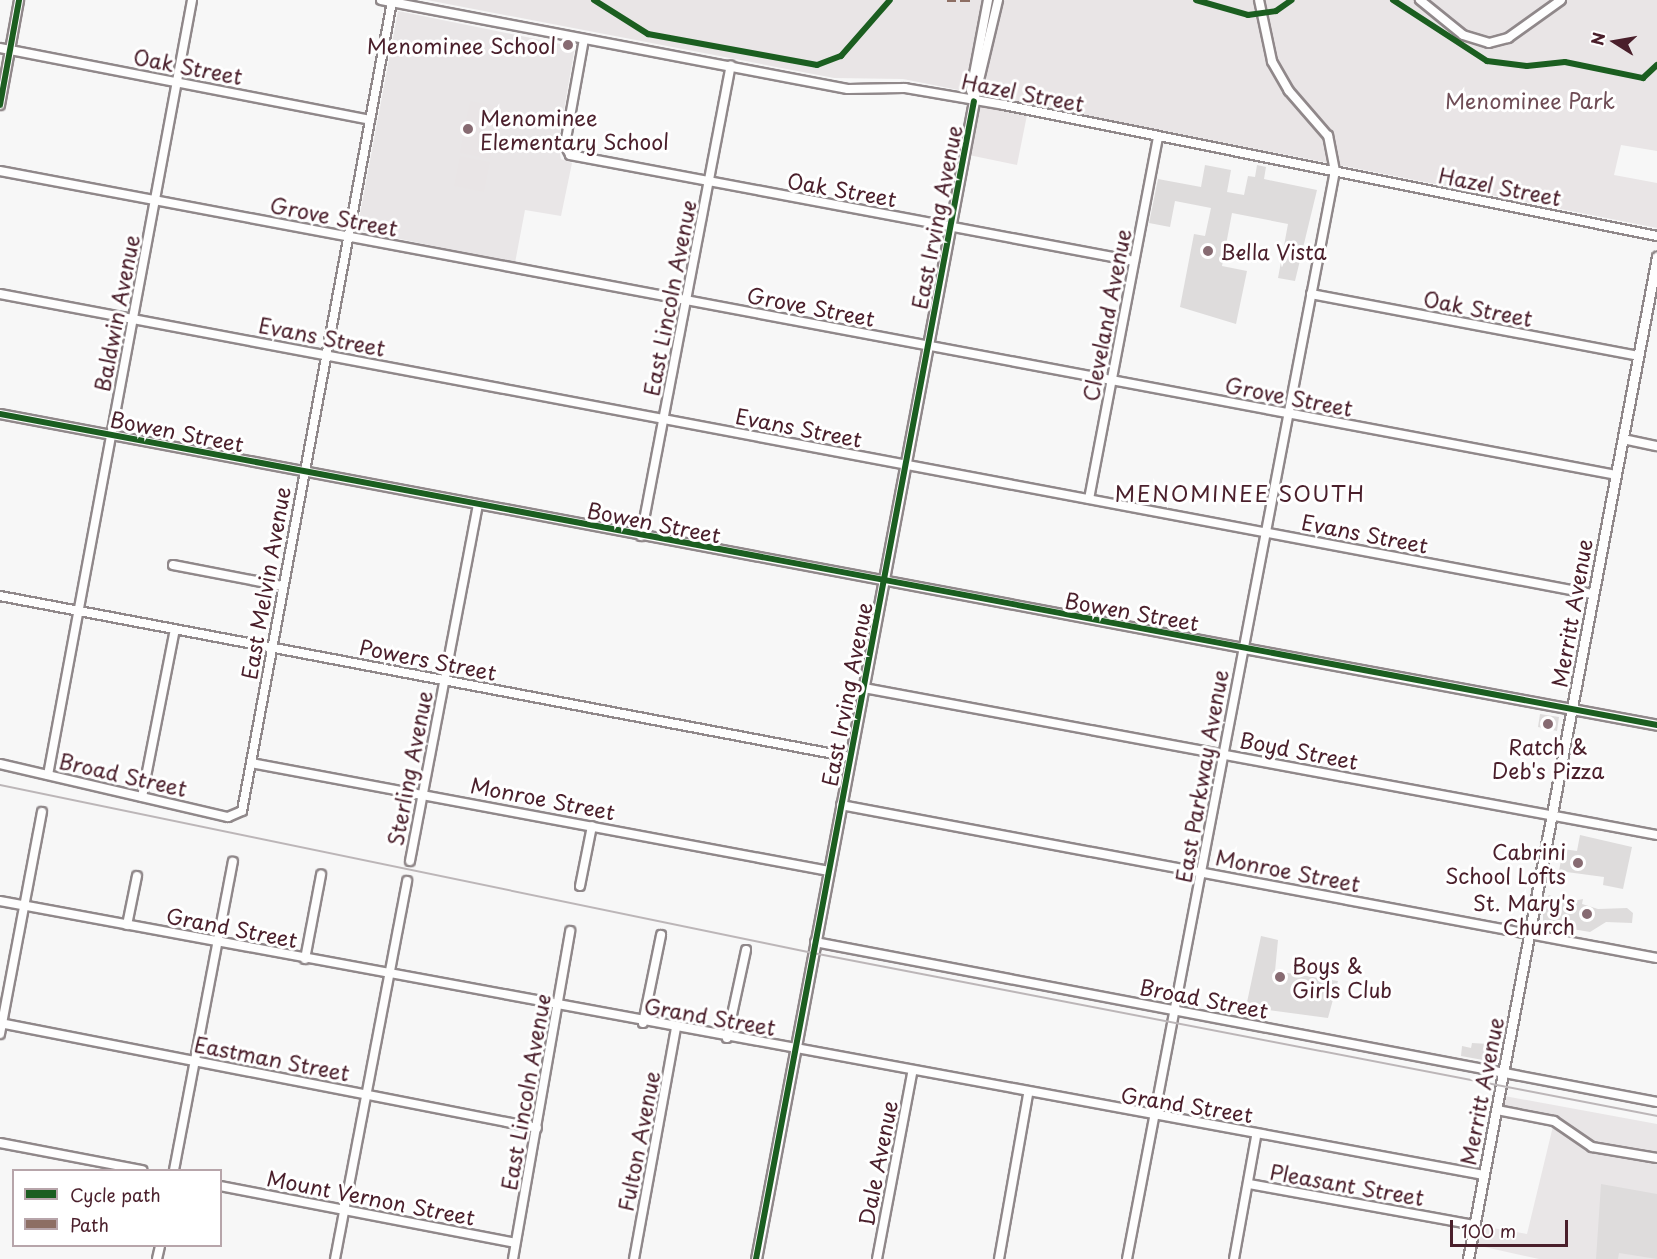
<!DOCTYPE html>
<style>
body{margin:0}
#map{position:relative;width:1657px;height:1259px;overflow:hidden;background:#f7f7f7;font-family:"Playpen Sans",sans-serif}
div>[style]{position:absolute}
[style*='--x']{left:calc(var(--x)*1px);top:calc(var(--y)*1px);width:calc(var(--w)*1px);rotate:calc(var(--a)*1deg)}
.built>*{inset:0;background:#e9e6e7}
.green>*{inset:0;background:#e9e5e6}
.building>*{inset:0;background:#dedcdc}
.roads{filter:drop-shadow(2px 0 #90888a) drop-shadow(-2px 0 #90888a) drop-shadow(0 2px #90888a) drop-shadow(0 -2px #90888a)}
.minor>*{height:8px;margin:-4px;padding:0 4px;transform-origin:4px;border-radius:4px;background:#fefefe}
.tertiary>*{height:9px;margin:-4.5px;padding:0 4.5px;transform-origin:4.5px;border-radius:4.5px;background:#fefefe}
.rail>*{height:2px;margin:-1px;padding:0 1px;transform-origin:1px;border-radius:1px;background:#bcb6b8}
.quiet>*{height:4.5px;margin-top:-2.25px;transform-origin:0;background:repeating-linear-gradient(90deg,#8d6e63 0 9px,transparent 0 13.5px)}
.cycleway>*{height:6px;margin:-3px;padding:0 3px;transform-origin:3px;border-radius:3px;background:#1b5e20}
.dots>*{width:16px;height:16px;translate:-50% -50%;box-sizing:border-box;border:3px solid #fff;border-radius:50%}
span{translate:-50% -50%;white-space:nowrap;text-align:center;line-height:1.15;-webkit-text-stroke:6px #fff;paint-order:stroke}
.poi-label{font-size:21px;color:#4a1f2b}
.right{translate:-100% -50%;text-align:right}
.left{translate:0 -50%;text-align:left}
.street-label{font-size:21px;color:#4a1f2b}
.park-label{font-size:21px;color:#6f4d56}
.neighbourhood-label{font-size:22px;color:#4a1f2b;letter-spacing:1.5px}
.legend{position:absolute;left:12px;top:1169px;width:210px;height:78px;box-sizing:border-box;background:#fff;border:2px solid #b7a5aa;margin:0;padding:8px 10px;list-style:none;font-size:18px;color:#4a1f2b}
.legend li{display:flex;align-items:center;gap:12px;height:30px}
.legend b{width:30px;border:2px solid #b7a5aa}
.north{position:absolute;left:1585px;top:12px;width:60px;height:60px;-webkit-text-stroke:4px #fff;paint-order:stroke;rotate:281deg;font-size:16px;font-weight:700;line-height:24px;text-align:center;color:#4a1f2b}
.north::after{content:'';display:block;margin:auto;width:21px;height:27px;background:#4a1f2b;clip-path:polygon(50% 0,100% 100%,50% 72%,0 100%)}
.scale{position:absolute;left:1450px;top:1220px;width:118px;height:27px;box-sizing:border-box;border:3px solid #4a1f2b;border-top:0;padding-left:8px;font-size:18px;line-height:21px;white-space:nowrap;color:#4a1f2b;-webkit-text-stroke:4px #fff;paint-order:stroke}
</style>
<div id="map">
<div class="built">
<div style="clip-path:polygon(398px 11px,575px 47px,558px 144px,561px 159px,572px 163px,561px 216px,525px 210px,515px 263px,357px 230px)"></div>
<div style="clip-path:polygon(1499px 1095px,1657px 1124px,1657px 1259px,1539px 1259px,1471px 1244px,1475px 1225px,1527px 1234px,1554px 1122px,1497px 1110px)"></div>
</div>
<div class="green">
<div style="clip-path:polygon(427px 0,1657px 0,1657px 151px,1621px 145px,1614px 175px,1657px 183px,1657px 228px,903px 79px,834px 78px)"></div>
<div style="clip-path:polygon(470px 101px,501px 107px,490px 159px,460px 153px)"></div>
<div style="clip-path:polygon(974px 101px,1028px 110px,1017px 165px,964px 154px)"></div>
<div style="clip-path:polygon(460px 156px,490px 162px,484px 192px,454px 186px)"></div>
</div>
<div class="building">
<div style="clip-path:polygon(1205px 165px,1231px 170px,1227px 192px,1244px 195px,1248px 176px,1255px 177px,1257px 165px,1266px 167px,1264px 179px,1317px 190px,1295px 281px,1278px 278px,1288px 224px,1232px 213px,1222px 266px,1247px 271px,1236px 324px,1180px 307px,1194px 234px,1205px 236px,1211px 208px,1175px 201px,1170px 227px,1149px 223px,1158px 179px,1201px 187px)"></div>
<div style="clip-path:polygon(1540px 714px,1559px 717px,1557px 731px,1538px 727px)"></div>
<div style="clip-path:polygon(1580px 835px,1632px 847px,1623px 889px,1603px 885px,1604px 877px,1559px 871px,1563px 849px,1577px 851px)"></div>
<div style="clip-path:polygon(1549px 895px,1568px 902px,1583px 899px,1582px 904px,1598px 909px,1627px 908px,1633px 913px,1632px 923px,1606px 922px,1590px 932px,1543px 924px,1543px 901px)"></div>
<div style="clip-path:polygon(1261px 936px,1278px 940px,1275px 971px,1338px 981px,1328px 1018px,1246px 1007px)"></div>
<div style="clip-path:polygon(1472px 1043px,1489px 1044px,1488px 1051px,1496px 1052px,1494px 1062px,1461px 1056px,1462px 1046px,1471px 1048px)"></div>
<div style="clip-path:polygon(1601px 1184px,1657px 1194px,1657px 1259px,1619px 1253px,1618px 1259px,1596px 1259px)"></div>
</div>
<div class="roads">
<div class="minor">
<div style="--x:381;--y:0;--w:475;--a:10.8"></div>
<div style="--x:848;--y:89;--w:57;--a:-1"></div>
<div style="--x:905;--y:88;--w:100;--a:9.7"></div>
<div style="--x:1004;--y:105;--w:666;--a:11.34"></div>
<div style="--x:1420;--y:0;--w:55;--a:39.1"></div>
<div style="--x:1463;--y:35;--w:27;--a:17"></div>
<div style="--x:1489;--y:43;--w:20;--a:-15"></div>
<div style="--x:1508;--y:38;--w:65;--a:-35.6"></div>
<div style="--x:584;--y:39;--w:108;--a:100.2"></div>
<div style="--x:565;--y:145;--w:11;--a:63"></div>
<div style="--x:570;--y:155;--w:574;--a:10.64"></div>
<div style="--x:0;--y:48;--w:377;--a:11"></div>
<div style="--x:974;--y:101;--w:104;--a:-76.6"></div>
<div style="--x:974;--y:101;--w:11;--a:-105"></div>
<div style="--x:971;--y:90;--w:92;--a:-79.3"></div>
<div style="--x:0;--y:105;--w:107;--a:-79.7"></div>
<div style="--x:0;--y:171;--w:1644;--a:10.65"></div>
<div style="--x:0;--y:294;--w:1620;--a:10.67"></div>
<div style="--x:1311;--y:294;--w:333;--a:10.7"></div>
<div style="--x:0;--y:414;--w:1265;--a:10.66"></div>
<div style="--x:1623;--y:439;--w:35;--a:12"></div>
<div style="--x:1089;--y:499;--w:369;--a:-79.2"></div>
<div style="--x:641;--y:536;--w:479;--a:-79.2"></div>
<div style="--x:173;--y:565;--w:111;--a:10.9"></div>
<div style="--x:0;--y:596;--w:865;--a:10.73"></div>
<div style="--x:864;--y:688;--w:807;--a:10.5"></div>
<div style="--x:251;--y:763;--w:588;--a:10.58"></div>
<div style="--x:0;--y:764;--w:234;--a:13.1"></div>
<div style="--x:228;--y:817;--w:15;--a:-23"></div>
<div style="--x:242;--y:811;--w:823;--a:-79.5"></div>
<div style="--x:48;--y:775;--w:788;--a:-79.47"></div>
<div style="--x:142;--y:797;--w:171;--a:-78.9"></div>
<div style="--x:841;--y:805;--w:830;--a:10.62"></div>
<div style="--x:410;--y:861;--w:363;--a:-79.2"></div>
<div style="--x:580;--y:886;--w:61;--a:-78.7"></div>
<div style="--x:0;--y:901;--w:1509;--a:10.46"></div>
<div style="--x:127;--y:925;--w:50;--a:-78.5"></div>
<div style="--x:815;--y:942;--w:857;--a:10.76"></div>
<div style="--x:305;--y:959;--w:86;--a:-79.2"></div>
<div style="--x:0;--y:1023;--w:547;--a:11.06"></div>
<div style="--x:643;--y:1023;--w:90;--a:-78.4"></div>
<div style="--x:0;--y:1034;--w:226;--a:-79.3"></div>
<div style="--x:727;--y:1038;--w:90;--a:-77.8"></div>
<div style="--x:1497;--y:1110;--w:58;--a:10.9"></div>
<div style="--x:1554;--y:1121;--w:46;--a:34.4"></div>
<div style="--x:1592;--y:1147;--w:66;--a:9.6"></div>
<div style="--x:0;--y:1143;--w:145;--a:10.8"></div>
<div style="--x:174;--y:1170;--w:314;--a:-79.2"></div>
<div style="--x:1249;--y:1184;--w:230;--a:10.3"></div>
<div style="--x:220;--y:1186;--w:300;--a:10.9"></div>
<div style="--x:157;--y:1259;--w:13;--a:-77"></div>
<div style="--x:335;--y:1259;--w:385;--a:-79.2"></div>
<div style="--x:513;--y:1259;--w:333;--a:-80.1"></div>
<div style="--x:634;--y:1259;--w:234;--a:-79.7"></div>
<div style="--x:877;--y:1259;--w:189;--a:-79.3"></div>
<div style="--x:999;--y:1259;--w:167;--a:-80"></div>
<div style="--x:1127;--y:1259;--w:1108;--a:-79.18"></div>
<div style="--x:1335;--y:171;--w:36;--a:-101"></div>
<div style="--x:1328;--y:136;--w:60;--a:-130.9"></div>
<div style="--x:1289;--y:91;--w:34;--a:-120"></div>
<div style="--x:1272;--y:61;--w:62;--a:-102"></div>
<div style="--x:1234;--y:1259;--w:124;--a:-79.8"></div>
</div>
<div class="tertiary">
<div style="--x:1243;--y:648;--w:421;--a:10.5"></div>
<div style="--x:756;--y:1259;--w:1178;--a:-79.34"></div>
<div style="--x:1468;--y:1259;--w:1020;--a:-79.32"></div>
</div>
</div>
<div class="rail">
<div style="--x:0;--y:785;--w:830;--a:11.68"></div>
<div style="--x:813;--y:953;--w:860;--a:10.93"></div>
</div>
<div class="quiet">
<div style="--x:947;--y:0;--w:23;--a:0"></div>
</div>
<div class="cycleway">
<div style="--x:594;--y:0;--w:64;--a:32.2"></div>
<div style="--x:648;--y:34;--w:172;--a:10.4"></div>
<div style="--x:817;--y:65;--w:26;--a:-21"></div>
<div style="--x:841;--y:56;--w:74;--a:-48.8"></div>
<div style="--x:1196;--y:0;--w:54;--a:16.1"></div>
<div style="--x:1248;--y:15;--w:28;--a:-8"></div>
<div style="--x:1276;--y:11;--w:19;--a:-35"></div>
<div style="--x:1393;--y:0;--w:112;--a:33"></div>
<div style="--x:1487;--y:61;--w:40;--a:7.1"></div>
<div style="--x:1527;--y:66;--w:38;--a:-6"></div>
<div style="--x:1565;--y:62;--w:80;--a:11.6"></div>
<div style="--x:1643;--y:78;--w:19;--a:-43"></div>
<div style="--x:0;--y:105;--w:107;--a:-79.7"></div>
<div style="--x:0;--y:414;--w:1686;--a:10.63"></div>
<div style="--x:756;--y:1259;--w:1178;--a:-79.34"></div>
</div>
<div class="dots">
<div style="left:568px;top:45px;background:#876b72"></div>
<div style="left:468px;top:129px;background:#876b72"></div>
<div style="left:1208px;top:251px;background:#876b72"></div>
<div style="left:1548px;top:724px;background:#876b72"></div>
<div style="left:1578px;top:863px;background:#876b72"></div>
<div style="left:1587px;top:914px;background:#876b72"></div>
<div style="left:1280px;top:977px;background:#876b72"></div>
</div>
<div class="poi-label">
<span class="right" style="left:556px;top:45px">Menominee School</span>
<span class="left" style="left:480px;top:129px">Menominee<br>Elementary School</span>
<span class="left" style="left:1220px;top:251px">Bella Vista</span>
<span style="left:1548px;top:758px">Ratch &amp;<br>Deb's Pizza</span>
<span class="right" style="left:1566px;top:863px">Cabrini<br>School Lofts</span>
<span class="right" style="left:1575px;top:914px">St. Mary's<br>Church</span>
<span class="left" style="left:1292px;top:977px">Boys &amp;<br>Girls Club</span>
</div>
<div class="street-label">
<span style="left:188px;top:66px;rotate:11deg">Oak Street</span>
<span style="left:1023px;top:92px;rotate:11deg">Hazel Street</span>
<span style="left:1500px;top:186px;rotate:11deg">Hazel Street</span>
<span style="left:842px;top:189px;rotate:10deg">Oak Street</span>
<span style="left:334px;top:216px;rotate:11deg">Grove Street</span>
<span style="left:936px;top:217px;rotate:-79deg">East Irving Avenue</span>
<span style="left:669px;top:298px;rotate:-79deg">East Lincoln Avenue</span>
<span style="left:811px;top:306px;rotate:11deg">Grove Street</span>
<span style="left:1478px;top:308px;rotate:11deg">Oak Street</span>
<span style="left:116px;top:313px;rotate:-79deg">Baldwin Avenue</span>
<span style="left:1106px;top:315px;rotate:-79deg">Cleveland Avenue</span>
<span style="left:322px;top:336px;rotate:11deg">Evans Street</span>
<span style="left:1289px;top:396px;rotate:11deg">Grove Street</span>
<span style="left:799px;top:427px;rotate:11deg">Evans Street</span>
<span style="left:177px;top:431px;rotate:11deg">Bowen Street</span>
<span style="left:654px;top:522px;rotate:11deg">Bowen Street</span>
<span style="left:1365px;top:533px;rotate:11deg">Evans Street</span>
<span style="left:265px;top:583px;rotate:-80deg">East Melvin Avenue</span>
<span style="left:1132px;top:611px;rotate:10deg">Bowen Street</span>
<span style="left:1571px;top:613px;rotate:-80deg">Merritt Avenue</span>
<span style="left:428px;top:659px;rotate:11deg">Powers Street</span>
<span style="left:846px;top:694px;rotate:-79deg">East Irving Avenue</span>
<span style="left:1299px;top:750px;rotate:11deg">Boyd Street</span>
<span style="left:409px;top:768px;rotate:-79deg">Sterling Avenue</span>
<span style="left:123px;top:774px;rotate:13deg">Broad Street</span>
<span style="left:1201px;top:776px;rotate:-80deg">East Parkway Avenue</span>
<span style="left:543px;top:798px;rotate:11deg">Monroe Street</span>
<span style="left:1288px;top:870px;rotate:11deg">Monroe Street</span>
<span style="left:232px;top:927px;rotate:11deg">Grand Street</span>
<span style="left:1204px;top:998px;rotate:11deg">Broad Street</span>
<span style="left:710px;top:1016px;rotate:10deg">Grand Street</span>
<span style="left:272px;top:1058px;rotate:11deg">Eastman Street</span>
<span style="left:1481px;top:1091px;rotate:-79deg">Merritt Avenue</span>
<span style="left:525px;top:1092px;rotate:-80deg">East Lincoln Avenue</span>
<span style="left:1187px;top:1104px;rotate:9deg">Grand Street</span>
<span style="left:638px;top:1141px;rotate:-79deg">Fulton Avenue</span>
<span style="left:877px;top:1163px;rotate:-79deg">Dale Avenue</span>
<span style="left:1347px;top:1184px;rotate:10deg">Pleasant Street</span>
<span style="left:371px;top:1197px;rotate:11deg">Mount Vernon Street</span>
</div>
<div class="park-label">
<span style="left:1530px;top:100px">Menominee Park</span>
</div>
<div class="neighbourhood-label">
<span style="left:1240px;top:493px">MENOMINEE SOUTH</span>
</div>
<ul class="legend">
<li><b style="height:8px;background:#1b5e20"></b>Cycle path</li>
<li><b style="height:8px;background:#8d6e63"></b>Path</li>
</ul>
<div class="north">N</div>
<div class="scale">100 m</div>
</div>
